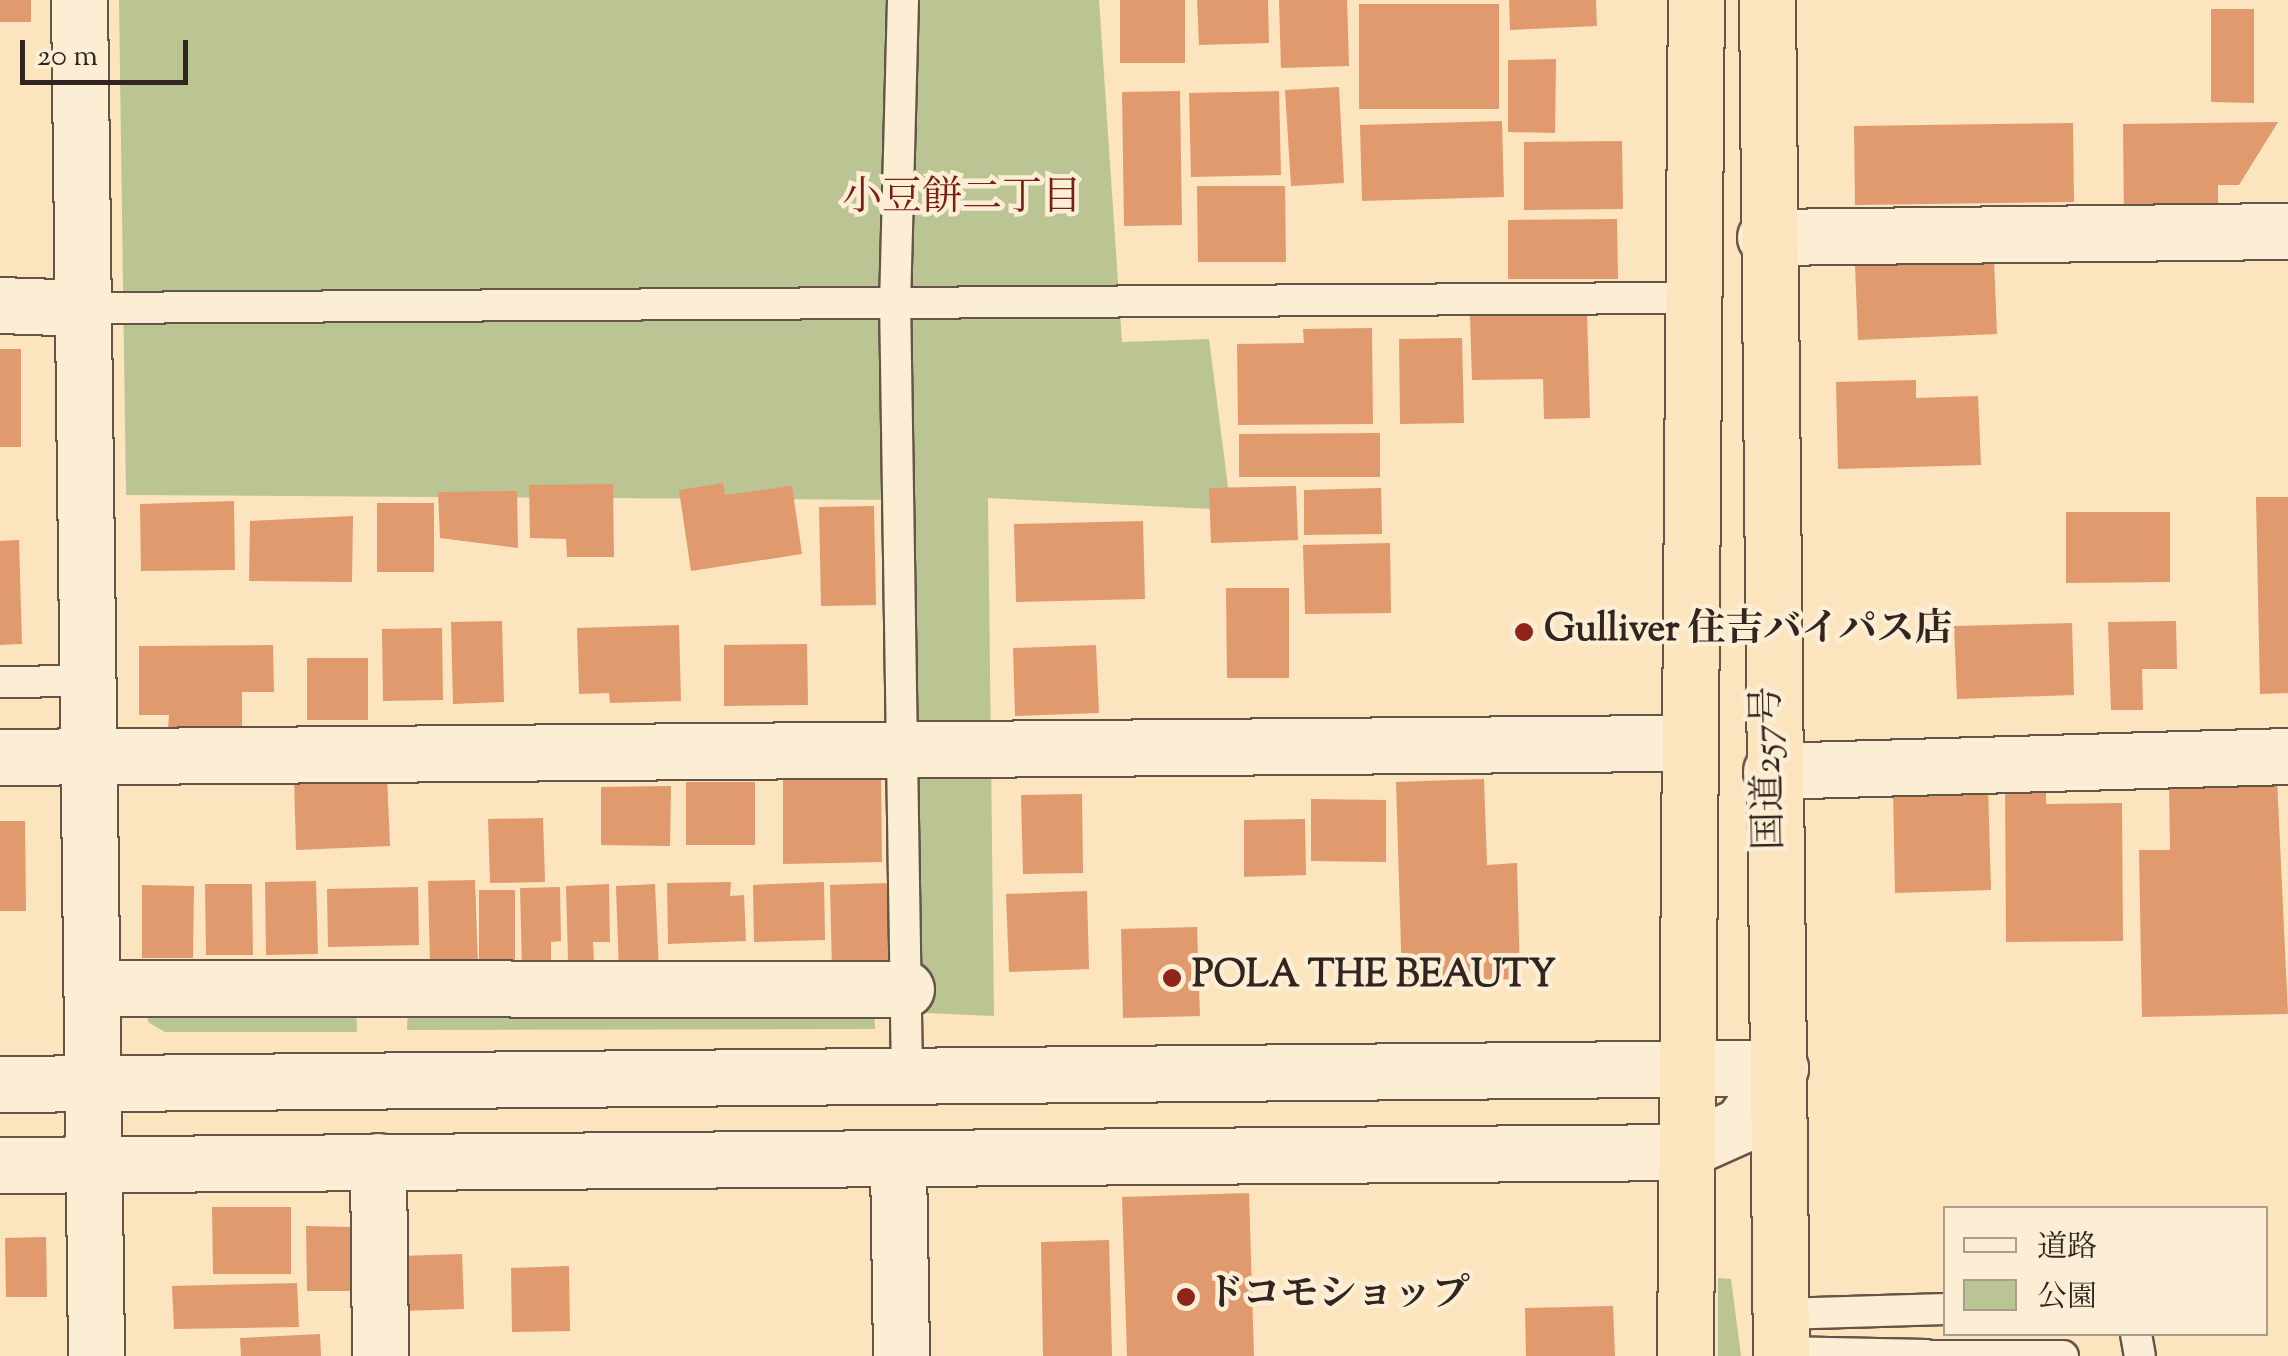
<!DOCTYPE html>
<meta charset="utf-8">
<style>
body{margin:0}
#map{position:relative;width:2288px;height:1356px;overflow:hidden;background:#fbe4be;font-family:"Sorts Mill Goudy","Noto Serif JP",serif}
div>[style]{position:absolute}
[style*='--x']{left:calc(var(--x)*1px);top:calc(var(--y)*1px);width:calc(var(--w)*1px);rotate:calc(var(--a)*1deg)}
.green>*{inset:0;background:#bbc594}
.building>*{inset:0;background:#e19a6e}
.roads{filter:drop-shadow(2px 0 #645547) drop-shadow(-2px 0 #645547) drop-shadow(0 2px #645547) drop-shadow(0 -2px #645547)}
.service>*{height:30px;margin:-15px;padding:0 15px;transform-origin:15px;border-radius:15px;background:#fcedd5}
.minor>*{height:55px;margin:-27.5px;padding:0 27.5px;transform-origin:27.5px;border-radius:27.5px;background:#fcedd5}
.tertiary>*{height:55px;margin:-27.5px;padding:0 27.5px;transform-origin:27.5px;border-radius:27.5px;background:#fcedd5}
.trunk>*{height:55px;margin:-27.5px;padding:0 27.5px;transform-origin:27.5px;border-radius:27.5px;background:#fbe4be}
.dots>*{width:28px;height:28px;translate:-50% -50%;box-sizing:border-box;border:5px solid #fcedd5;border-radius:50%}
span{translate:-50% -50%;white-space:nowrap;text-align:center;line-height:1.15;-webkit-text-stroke:9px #fcedd5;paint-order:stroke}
.poi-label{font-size:38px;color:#32251f;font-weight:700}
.left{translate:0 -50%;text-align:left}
.street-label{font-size:38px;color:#32251f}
.neighbourhood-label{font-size:40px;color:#7a1f14}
.legend{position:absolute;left:1943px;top:1206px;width:325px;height:130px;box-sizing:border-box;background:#fcedd5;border:2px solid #ab9d8c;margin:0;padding:12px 18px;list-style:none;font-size:30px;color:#32251f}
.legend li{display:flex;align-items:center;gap:20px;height:50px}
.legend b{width:50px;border:2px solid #ab9d8c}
.scale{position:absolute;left:20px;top:40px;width:168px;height:45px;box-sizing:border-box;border:5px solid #32251f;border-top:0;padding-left:12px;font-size:30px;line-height:35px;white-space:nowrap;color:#32251f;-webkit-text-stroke:8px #fcedd5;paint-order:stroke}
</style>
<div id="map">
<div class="green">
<div style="clip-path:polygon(119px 0,1099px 0,1122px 342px,1209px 339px,1231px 510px,988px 498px,994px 1016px,903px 1012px,902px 500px,126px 495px)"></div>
<div style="clip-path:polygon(874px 1003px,875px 1029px,407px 1030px,408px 1004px)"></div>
<div style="clip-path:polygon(356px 1004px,357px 1032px,165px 1032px,148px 1022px,147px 1009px)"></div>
<div style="clip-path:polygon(1718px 1278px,1731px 1279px,1741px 1356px,1718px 1356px)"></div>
</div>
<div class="building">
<div style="clip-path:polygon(0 0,31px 0,31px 22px,0 22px)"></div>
<div style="clip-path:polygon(1120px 0,1185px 0,1185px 63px,1120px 63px)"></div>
<div style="clip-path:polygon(1197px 0,1268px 0,1269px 43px,1199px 45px)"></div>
<div style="clip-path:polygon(1279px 0,1347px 0,1349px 66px,1281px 68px)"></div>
<div style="clip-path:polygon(1509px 0,1596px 0,1597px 26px,1510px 30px)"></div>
<div style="clip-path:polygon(1359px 4px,1499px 4px,1499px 109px,1359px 109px)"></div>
<div style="clip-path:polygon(2211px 9px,2254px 9px,2254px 103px,2211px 102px)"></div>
<div style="clip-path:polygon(1556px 59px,1555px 133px,1508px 132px,1508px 60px)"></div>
<div style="clip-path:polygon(1339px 87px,1344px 183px,1291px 186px,1285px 90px)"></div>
<div style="clip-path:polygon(1180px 91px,1182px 225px,1124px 226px,1122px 92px)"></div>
<div style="clip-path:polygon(1279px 91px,1281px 175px,1191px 177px,1189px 93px)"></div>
<div style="clip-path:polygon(1502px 121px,1504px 197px,1362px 201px,1360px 125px)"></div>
<div style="clip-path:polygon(2278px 122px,2239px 185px,2218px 185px,2218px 218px,2124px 219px,2123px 124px)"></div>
<div style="clip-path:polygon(2073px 123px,2074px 202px,1855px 205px,1854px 126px)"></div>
<div style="clip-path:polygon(1622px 141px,1623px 209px,1524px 210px,1524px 142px)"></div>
<div style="clip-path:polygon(1197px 186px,1285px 186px,1286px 262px,1198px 262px)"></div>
<div style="clip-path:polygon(1617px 219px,1618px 279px,1508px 279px,1508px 220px)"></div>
<div style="clip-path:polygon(1994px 260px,1997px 334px,1858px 340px,1855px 266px)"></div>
<div style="clip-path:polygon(1587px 312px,1590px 418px,1544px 419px,1543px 379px,1472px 380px,1470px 316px)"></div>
<div style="clip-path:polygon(1372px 328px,1373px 424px,1238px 425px,1237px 344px,1304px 343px,1303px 329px)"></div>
<div style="clip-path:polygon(1462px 338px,1464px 423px,1400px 424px,1399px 339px)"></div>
<div style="clip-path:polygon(0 349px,21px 349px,21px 447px,0 447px)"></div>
<div style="clip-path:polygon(1916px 380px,1916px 398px,1978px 396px,1981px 465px,1838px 469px,1836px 382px)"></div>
<div style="clip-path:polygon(1380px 433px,1380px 477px,1239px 477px,1239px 434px)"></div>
<div style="clip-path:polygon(723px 483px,725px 495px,792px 486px,802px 554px,691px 571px,679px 490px)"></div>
<div style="clip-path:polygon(613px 484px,614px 557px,567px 557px,566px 539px,530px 538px,529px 485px)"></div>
<div style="clip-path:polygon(1296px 486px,1298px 540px,1211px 543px,1209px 488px)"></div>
<div style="clip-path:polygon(1381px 488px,1382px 534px,1304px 535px,1304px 490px)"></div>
<div style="clip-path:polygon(517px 491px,518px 548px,440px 538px,438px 492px)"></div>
<div style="clip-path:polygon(2256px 497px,2288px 497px,2288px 693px,2260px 694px)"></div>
<div style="clip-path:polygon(234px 501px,235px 570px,141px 571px,140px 504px)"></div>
<div style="clip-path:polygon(377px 503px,434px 503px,434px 572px,377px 572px)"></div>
<div style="clip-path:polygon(874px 506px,876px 605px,821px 606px,819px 507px)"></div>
<div style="clip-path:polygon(2066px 512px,2170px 512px,2170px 582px,2066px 583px)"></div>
<div style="clip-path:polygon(353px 516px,352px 582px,249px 581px,250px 521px)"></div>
<div style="clip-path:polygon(1143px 521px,1145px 599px,1016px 602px,1014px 524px)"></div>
<div style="clip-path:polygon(19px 540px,22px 644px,0 645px,0 541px)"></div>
<div style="clip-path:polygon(1390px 543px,1391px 613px,1305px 614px,1303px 545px)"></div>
<div style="clip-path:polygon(1226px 588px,1289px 588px,1289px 678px,1227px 678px)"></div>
<div style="clip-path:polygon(502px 621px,504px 702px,453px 704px,451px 622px)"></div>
<div style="clip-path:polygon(2176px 621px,2177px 669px,2142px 669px,2143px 710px,2111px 710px,2108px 622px)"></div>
<div style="clip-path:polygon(2072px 623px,2074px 695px,1957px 699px,1954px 626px)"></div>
<div style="clip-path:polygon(679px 625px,681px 701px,610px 703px,609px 693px,579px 694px,577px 628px)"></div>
<div style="clip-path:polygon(442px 628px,443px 700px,383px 701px,382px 629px)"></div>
<div style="clip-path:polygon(807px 644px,808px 705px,724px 706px,724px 645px)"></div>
<div style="clip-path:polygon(273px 645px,274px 692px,242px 692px,242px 730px,168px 730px,169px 715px,139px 715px,139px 646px)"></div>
<div style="clip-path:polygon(1096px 645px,1099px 713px,1015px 716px,1013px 648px)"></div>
<div style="clip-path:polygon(307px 658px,368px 658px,368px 720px,307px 720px)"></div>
<div style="clip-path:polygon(881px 774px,882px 862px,783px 864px,783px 775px)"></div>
<div style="clip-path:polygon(387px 776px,390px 846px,296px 850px,294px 779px)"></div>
<div style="clip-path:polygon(1484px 779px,1487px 865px,1517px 863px,1520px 979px,1402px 982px,1396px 782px)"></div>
<div style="clip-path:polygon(2277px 779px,2288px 1014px,2142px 1017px,2139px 850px,2170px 850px,2169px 781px)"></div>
<div style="clip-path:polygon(2005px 781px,2046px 781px,2046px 804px,2122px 803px,2123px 941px,2006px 942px)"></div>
<div style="clip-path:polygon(686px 782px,755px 782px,755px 845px,686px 845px)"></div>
<div style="clip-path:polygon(671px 786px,670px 846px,601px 845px,601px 787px)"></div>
<div style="clip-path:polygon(1988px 788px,1991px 890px,1895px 893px,1893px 790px)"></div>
<div style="clip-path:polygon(1082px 794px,1083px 873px,1023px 874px,1021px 795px)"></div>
<div style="clip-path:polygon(1311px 799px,1386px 800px,1386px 862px,1311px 861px)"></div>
<div style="clip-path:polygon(543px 818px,545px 882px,490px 883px,488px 819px)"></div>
<div style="clip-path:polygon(1305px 819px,1306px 875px,1244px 877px,1244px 820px)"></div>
<div style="clip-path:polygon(0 821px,25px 821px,26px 911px,0 911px)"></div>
<div style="clip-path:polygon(475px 880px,478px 964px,430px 965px,428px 881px)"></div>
<div style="clip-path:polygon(316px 881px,318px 954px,266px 955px,265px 882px)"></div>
<div style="clip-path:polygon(731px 882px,730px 896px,744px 895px,746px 941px,668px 944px,667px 883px)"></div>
<div style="clip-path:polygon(824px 882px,825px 940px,754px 942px,753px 885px)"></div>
<div style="clip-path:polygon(889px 883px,892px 969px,832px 971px,830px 885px)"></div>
<div style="clip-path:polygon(205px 884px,252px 884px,253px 955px,206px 955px)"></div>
<div style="clip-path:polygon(609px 884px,610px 942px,593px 942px,594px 961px,568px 961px,566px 886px)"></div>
<div style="clip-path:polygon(655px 884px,659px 971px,619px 973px,616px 886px)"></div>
<div style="clip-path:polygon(142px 885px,194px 886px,193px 958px,142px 958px)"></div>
<div style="clip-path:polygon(418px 887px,419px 945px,328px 947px,327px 889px)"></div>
<div style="clip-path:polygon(560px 887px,561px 941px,551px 942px,551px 967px,522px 968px,520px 888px)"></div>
<div style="clip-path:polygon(479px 890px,515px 890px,515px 974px,479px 975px)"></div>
<div style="clip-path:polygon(1087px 891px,1089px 969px,1009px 972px,1006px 894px)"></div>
<div style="clip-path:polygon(1197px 927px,1200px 1016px,1123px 1018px,1121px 929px)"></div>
<div style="clip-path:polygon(1249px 1193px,1254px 1356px,1127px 1356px,1122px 1197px)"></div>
<div style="clip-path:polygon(212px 1207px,291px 1207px,291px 1274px,213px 1274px)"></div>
<div style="clip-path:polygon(306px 1226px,351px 1227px,351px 1291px,307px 1291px)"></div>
<div style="clip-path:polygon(46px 1237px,47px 1297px,6px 1297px,5px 1238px)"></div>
<div style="clip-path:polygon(1109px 1240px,1112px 1356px,1043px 1356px,1041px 1242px)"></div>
<div style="clip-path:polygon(462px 1254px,464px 1309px,403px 1311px,401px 1256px)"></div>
<div style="clip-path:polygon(569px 1266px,570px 1331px,512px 1332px,511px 1268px)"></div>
<div style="clip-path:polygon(297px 1283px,299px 1327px,174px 1329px,172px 1286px)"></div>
<div style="clip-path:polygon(1613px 1306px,1615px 1356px,1526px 1356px,1525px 1308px)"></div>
<div style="clip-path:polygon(320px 1334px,321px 1356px,241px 1356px,240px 1338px)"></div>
</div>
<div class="roads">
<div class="service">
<div style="--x:903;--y:0;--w:297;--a:91.5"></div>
<div style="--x:895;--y:297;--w:779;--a:89.12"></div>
<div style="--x:85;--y:308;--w:1607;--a:-0.36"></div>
<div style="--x:0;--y:682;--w:85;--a:-0.7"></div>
<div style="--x:1781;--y:1314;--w:165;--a:-1.7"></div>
<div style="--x:2136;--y:1334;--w:22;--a:80"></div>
<div style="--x:1781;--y:1352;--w:145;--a:1.2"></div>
<div style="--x:1925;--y:1356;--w:138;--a:0"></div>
</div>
<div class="minor">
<div style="--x:1765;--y:237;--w:523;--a:-0.66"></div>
<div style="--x:0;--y:305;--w:85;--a:2"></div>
<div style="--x:0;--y:757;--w:1686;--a:-0.48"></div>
<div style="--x:1771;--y:771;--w:517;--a:-1.66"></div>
<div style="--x:91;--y:988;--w:815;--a:0.07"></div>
<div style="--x:378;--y:1161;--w:195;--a:89.4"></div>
<div style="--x:898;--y:1162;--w:194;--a:89.1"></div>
</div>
<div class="tertiary">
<div style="--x:79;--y:0;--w:1356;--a:89.28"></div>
<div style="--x:0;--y:1084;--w:1780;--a:-0.52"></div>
<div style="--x:0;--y:1165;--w:1681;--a:-0.44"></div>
<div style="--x:1681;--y:1152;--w:66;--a:-24.2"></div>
<div style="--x:1741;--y:1125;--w:69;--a:-55.6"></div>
</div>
<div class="trunk">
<div style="--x:1767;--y:0;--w:1356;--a:89.41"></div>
<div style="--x:1685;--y:1356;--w:1356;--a:-89.54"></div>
</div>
</div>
<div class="dots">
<div style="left:1524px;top:632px;background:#8f2418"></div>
<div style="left:1172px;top:978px;background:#8f2418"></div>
<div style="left:1186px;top:1297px;background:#8f2418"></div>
</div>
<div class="poi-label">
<span class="left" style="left:1544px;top:632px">Gulliver 住吉バイパス店</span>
<span class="left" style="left:1192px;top:978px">POLA THE BEAUTY</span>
<span class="left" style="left:1206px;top:1297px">ドコモショップ</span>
</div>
<div class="street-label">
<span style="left:1771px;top:768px;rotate:-91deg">国道257号</span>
</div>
<div class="neighbourhood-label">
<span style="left:962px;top:200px">小豆餅二丁目</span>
</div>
<ul class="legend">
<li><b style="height:12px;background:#fcedd5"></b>道路</li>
<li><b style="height:28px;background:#bbc594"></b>公園</li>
</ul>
<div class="scale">20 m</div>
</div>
